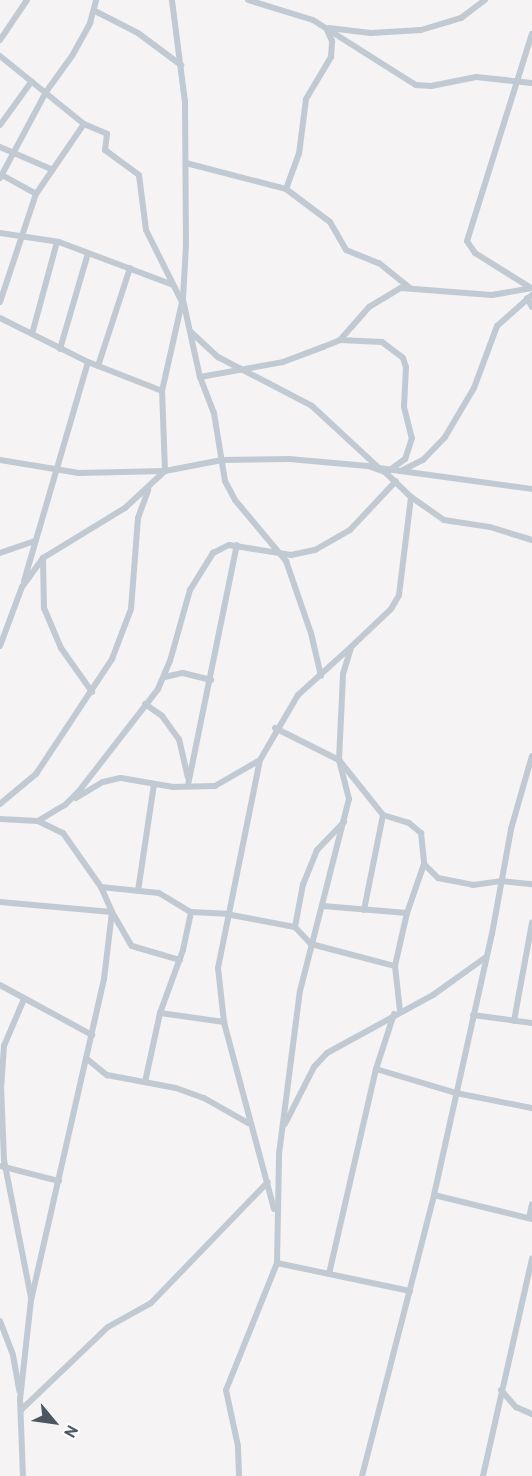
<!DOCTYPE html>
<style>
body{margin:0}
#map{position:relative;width:532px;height:1476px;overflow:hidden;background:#f5f3f3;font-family:Overpass,sans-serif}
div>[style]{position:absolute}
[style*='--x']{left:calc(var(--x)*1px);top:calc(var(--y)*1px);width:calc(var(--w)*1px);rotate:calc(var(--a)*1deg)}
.minor>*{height:6px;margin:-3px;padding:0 3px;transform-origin:3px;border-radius:3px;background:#c1cad2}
span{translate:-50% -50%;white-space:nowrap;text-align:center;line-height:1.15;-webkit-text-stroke:4.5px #fff;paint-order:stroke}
.north{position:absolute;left:24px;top:1392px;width:60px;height:60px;-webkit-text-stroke:4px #fff;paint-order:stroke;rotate:119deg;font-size:16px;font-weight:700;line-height:24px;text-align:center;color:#4a5661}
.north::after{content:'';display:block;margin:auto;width:21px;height:27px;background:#4a5661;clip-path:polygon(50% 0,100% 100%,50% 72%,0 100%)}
</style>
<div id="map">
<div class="minor">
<div style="--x:248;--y:0;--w:68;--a:17.1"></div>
<div style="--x:313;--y:20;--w:122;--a:32.3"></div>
<div style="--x:416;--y:85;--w:15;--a:4"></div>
<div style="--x:431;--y:86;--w:46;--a:-11.3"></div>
<div style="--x:476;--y:77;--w:56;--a:6.1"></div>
<div style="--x:95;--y:11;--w:48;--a:27.1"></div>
<div style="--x:138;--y:33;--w:54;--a:36.7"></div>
<div style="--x:329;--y:28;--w:42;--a:6.8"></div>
<div style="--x:371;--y:33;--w:50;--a:-3.4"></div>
<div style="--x:421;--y:30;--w:42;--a:-16.7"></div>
<div style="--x:461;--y:18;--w:30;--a:-37"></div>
<div style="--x:0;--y:40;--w:48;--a:-56"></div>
<div style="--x:0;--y:56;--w:108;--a:39"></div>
<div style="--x:84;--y:124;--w:25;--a:23"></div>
<div style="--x:107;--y:134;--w:16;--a:97"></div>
<div style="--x:105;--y:150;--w:42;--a:36.3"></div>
<div style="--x:139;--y:175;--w:55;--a:82.7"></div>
<div style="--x:146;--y:230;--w:80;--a:63.4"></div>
<div style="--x:0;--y:125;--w:54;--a:-54"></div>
<div style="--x:0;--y:147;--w:56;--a:23.3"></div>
<div style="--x:186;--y:163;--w:103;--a:14.6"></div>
<div style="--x:286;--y:189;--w:55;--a:36.9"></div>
<div style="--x:330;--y:222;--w:32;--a:60"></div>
<div style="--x:346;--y:250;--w:35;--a:22"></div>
<div style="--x:379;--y:263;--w:40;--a:39"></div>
<div style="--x:2;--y:175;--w:39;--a:29"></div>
<div style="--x:0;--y:178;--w:98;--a:-61.9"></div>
<div style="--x:46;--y:92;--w:44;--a:-54.2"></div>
<div style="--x:72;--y:56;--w:38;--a:-61"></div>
<div style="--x:90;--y:23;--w:24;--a:-75"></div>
<div style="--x:286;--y:189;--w:37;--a:-70"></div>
<div style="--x:299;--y:154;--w:55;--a:-82.7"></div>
<div style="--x:306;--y:99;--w:49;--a:-59.2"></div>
<div style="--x:331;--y:57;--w:16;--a:-86"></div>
<div style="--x:332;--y:41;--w:12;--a:-114"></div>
<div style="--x:0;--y:233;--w:60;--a:8.7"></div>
<div style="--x:59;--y:242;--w:120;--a:20.6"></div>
<div style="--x:531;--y:288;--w:66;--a:-148"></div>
<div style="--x:475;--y:253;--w:14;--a:-124"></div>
<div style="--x:467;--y:241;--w:217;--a:-72.6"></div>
<div style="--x:527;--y:298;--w:10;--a:61"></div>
<div style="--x:183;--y:300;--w:79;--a:77.6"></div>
<div style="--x:200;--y:377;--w:39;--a:69"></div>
<div style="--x:214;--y:413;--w:69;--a:80.8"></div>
<div style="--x:225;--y:481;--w:21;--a:62"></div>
<div style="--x:235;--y:500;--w:80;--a:50.1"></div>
<div style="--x:286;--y:561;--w:76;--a:70.9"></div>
<div style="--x:311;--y:633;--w:44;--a:76.9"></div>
<div style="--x:0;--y:302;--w:114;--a:-71.6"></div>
<div style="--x:36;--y:194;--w:85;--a:-55.6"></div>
<div style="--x:0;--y:318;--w:98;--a:26.6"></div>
<div style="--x:88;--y:362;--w:79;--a:21.4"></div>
<div style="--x:191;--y:332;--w:37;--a:43"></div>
<div style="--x:218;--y:357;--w:106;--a:27.5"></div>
<div style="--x:312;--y:406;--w:91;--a:42.8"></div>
<div style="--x:379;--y:468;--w:154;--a:7.8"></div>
<div style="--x:32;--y:334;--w:95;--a:-74.8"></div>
<div style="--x:340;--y:340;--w:42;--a:2.7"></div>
<div style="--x:382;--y:342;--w:26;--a:37"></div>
<div style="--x:403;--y:358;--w:9;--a:72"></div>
<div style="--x:406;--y:367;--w:40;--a:92.9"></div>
<div style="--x:404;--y:407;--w:32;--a:76"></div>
<div style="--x:412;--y:438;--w:22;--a:108"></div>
<div style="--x:405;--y:459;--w:19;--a:144"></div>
<div style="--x:60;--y:349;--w:100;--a:-73.7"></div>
<div style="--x:98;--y:366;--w:103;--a:-71.9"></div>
<div style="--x:200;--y:377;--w:84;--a:-10.2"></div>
<div style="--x:283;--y:362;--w:43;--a:-20.6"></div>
<div style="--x:323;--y:347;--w:18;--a:-22"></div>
<div style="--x:340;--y:340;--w:44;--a:-48.7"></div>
<div style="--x:369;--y:307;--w:37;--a:-31"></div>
<div style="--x:401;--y:288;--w:91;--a:4.4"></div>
<div style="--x:492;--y:295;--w:41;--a:-9.9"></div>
<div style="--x:0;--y:460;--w:80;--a:9.3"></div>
<div style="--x:79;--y:473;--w:86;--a:-1.3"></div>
<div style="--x:165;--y:471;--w:58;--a:-10.9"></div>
<div style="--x:222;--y:460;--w:67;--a:-0.9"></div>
<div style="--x:289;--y:459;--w:79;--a:5.1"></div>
<div style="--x:368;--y:466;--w:18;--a:19"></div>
<div style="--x:385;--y:472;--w:36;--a:44"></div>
<div style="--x:411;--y:497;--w:40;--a:34.9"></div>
<div style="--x:444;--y:520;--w:47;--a:8.7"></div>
<div style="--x:490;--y:527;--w:44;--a:17.2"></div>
<div style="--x:401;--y:471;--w:25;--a:-27"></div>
<div style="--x:423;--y:460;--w:32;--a:-46"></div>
<div style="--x:445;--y:437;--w:57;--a:-59.4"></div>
<div style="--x:474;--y:388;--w:66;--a:-69.6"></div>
<div style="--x:497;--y:326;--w:47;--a:-41.5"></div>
<div style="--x:0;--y:553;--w:36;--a:-19"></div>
<div style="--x:43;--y:558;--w:50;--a:88.9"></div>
<div style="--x:44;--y:608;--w:43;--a:67"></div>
<div style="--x:61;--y:648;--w:54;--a:54.8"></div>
<div style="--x:24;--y:581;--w:228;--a:-73.7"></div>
<div style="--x:0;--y:646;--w:63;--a:-69.6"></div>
<div style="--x:22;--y:587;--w:36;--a:-54"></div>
<div style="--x:43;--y:558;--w:96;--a:-31.4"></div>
<div style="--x:125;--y:508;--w:54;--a:-42.8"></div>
<div style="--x:165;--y:471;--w:80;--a:-92.1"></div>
<div style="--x:162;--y:391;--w:95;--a:-77.3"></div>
<div style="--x:183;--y:298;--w:52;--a:-86.7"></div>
<div style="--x:186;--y:246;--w:144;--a:-90.4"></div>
<div style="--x:185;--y:102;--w:103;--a:-97.3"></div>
<div style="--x:165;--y:677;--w:18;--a:-13"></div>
<div style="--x:183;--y:673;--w:29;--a:14"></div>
<div style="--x:145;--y:704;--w:21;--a:35"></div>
<div style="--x:162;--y:716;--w:29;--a:54"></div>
<div style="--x:179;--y:739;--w:39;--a:77"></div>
<div style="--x:275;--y:728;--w:72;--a:26.6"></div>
<div style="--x:339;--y:760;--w:70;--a:51.3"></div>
<div style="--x:383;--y:815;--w:27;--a:17"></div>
<div style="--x:409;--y:823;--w:16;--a:40"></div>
<div style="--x:421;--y:833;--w:31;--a:84"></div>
<div style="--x:424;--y:864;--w:52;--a:109.1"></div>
<div style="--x:407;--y:913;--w:54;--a:102.8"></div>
<div style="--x:395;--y:966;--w:45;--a:83.7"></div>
<div style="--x:188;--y:785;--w:245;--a:-78.5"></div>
<div style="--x:76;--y:798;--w:31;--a:-31"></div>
<div style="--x:103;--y:782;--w:18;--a:-13"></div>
<div style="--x:121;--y:778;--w:53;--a:9.8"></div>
<div style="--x:173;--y:787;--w:42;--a:-1.4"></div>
<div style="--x:215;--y:786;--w:52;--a:-30"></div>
<div style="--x:0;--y:804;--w:47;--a:-39.8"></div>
<div style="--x:36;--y:774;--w:138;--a:-56.5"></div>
<div style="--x:112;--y:659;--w:53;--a:-69.2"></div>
<div style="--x:131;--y:609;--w:91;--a:-85.6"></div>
<div style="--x:138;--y:518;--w:30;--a:-70"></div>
<div style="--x:0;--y:819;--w:38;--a:3"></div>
<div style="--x:38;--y:821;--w:28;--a:26"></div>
<div style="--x:63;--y:833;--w:66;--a:54.9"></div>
<div style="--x:101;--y:887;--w:27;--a:66"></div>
<div style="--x:112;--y:912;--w:67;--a:96.8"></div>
<div style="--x:104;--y:979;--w:329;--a:102.8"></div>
<div style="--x:31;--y:1300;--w:100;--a:96.3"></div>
<div style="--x:20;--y:1399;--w:77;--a:87.8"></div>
<div style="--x:38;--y:821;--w:31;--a:-31"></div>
<div style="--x:65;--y:805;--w:20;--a:-45"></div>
<div style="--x:79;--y:791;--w:129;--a:-52.2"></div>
<div style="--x:158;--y:689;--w:30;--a:-67"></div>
<div style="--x:170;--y:661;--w:74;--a:-74.3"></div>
<div style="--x:190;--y:590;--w:44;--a:-58.1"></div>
<div style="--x:213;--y:553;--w:18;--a:-27"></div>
<div style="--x:229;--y:545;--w:63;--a:9.2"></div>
<div style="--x:291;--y:555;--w:25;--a:-12"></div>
<div style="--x:315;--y:550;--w:40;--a:-29.7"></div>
<div style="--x:350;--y:530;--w:67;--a:-46.8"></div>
<div style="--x:344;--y:822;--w:39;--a:134"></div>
<div style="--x:317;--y:850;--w:37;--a:112"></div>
<div style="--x:303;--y:884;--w:44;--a:100.5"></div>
<div style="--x:295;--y:927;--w:23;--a:47"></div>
<div style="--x:311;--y:944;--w:87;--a:14.7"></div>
<div style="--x:424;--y:864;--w:20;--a:45"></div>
<div style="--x:438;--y:878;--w:36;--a:11"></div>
<div style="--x:473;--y:885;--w:28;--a:-8"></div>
<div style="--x:501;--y:881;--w:31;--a:6"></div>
<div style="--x:101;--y:887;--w:58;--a:5.9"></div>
<div style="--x:159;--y:893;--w:37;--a:31"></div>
<div style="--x:191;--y:912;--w:35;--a:3"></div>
<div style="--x:226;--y:914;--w:70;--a:10.7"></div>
<div style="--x:138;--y:891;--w:108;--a:-81.5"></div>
<div style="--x:0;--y:902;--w:112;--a:5.1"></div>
<div style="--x:112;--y:912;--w:39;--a:60"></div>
<div style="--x:132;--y:946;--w:50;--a:16.3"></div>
<div style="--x:323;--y:906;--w:84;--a:4.8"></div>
<div style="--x:364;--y:910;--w:97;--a:-78.7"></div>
<div style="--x:0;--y:985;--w:105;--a:28.5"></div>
<div style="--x:24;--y:999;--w:51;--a:113.1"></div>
<div style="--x:4;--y:1046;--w:39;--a:94"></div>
<div style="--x:1;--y:1085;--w:75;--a:87.7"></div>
<div style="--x:4;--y:1160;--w:140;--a:78.9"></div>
<div style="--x:160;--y:1013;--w:65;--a:8"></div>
<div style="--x:473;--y:1015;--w:60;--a:7.7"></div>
<div style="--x:514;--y:1021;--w:100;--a:-79.6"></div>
<div style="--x:87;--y:1059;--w:26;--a:39"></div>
<div style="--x:107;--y:1075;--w:70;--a:10.7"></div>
<div style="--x:176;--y:1088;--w:30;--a:20"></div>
<div style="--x:204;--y:1098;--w:51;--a:29.6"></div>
<div style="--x:376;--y:1069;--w:84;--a:16.7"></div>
<div style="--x:456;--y:1093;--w:77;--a:11.2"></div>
<div style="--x:145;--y:1082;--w:71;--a:-77.7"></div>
<div style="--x:160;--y:1013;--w:67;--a:-69.9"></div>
<div style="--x:183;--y:950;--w:39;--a:-78"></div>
<div style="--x:285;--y:1124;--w:64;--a:-63"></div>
<div style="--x:314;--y:1067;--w:19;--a:-47"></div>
<div style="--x:327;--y:1053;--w:121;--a:-28.7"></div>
<div style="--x:433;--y:995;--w:65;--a:-35.6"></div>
<div style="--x:0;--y:1166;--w:61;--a:14.3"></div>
<div style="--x:434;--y:1195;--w:101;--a:13.8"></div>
<div style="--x:274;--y:1209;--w:194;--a:-105"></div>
<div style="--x:224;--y:1022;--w:54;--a:-96.3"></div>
<div style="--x:218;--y:968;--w:212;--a:-78.6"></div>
<div style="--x:260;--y:760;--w:75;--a:-59.7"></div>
<div style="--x:298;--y:695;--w:72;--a:-42.2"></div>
<div style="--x:529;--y:1218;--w:14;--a:-78"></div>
<div style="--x:277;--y:1263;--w:136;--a:11.9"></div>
<div style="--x:329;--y:1274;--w:210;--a:-77.1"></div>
<div style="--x:376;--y:1069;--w:58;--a:-71.9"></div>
<div style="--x:0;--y:1321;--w:36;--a:69"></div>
<div style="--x:13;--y:1355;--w:36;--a:80"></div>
<div style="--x:501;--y:1390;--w:23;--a:49"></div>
<div style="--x:516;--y:1407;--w:17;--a:24"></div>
<div style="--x:21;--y:1410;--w:120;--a:-43.7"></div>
<div style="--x:108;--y:1327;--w:49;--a:-29.2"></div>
<div style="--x:151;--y:1303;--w:168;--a:-46"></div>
<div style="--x:239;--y:1476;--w:30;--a:-92"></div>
<div style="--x:238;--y:1446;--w:57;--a:-102.1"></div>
<div style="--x:226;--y:1390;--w:137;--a:-68.1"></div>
<div style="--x:277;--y:1263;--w:109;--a:-88.9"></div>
<div style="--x:279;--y:1154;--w:164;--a:-82.7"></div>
<div style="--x:300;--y:991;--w:198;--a:-75.7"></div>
<div style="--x:349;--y:799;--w:40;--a:-104.4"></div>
<div style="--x:339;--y:760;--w:86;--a:-87.3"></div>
<div style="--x:343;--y:674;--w:28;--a:-73"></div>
<div style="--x:351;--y:647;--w:55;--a:-43.5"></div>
<div style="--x:391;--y:609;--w:16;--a:-60"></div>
<div style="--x:399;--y:595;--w:99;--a:-83"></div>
<div style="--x:362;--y:1476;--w:290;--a:-75.6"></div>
<div style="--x:434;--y:1195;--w:267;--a:-77.5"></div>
<div style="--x:492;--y:934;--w:107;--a:-79.7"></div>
<div style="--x:511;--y:829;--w:76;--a:-74"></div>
<div style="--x:483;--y:1476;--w:223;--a:-77.3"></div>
</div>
<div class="north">N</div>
</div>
